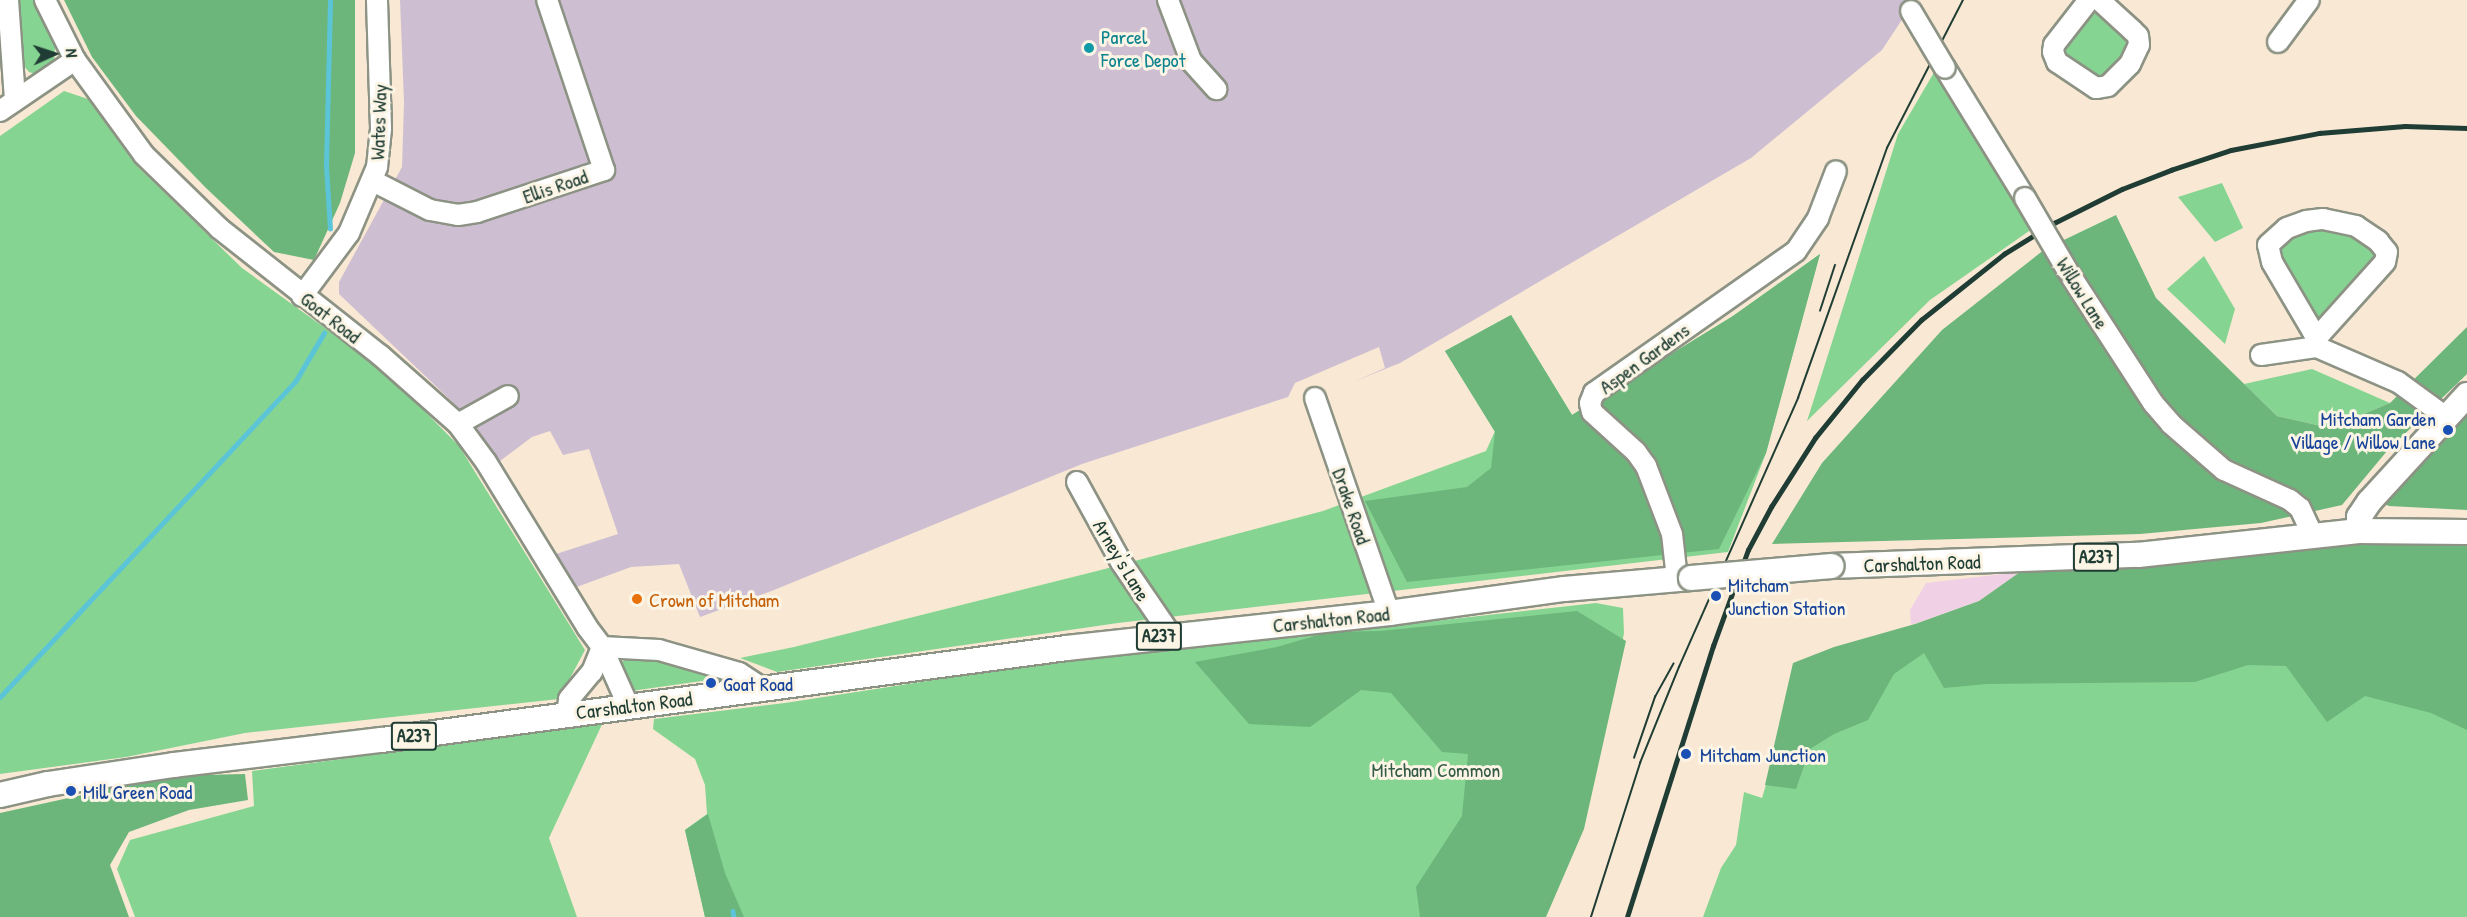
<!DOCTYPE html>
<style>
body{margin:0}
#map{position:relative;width:2467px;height:917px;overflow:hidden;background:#f9e9d4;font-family:"Patrick Hand",sans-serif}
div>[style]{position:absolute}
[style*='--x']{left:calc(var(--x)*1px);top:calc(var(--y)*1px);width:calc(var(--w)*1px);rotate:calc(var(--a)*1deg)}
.built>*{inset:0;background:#f0d0e5}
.industrial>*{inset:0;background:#cebed2}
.green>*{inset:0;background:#86d492}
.forest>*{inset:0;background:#6cb67c}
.stream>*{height:4.5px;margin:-2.25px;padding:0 2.25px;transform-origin:2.25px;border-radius:2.25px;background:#5bc5d7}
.roads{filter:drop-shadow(2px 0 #8c9384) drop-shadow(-2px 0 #8c9384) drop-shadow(0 2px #8c9384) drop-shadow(0 -2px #8c9384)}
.minor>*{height:20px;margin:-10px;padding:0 10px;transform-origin:10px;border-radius:10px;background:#fff}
.major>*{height:24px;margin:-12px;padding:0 12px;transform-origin:12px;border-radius:12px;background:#fff}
.tram>*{height:1.5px;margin:-0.75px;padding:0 0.75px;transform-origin:0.75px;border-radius:0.75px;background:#1f3d34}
.rail>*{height:4.5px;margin:-2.25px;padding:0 2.25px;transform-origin:2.25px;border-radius:2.25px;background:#1f3d34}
.bridges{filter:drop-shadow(2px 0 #8c9384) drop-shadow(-2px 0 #8c9384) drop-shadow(0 2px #8c9384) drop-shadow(0 -2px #8c9384)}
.minor-bridge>*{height:20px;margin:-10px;padding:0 10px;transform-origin:10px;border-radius:10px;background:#fff}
.major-bridge>*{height:24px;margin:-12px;padding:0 12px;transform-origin:12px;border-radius:12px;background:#fff}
.dots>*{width:16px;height:16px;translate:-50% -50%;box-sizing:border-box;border:3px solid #fcf5e5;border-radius:50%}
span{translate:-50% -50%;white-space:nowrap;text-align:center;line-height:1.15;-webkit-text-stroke:6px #fcf5e5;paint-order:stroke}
.shield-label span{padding:2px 4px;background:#fcf5e5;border:2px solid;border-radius:4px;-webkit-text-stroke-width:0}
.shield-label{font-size:18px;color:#1f3d34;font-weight:700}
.culture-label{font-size:20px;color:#0d838f}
.left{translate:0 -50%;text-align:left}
.street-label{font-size:20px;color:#1f3d34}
.transit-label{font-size:20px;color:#164399}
.right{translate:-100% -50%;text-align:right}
.food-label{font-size:20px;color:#c56008}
.park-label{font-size:20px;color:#345b47}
.north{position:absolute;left:24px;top:24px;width:60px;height:60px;-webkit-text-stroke:4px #fcf5e5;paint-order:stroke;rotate:87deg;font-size:16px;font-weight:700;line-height:24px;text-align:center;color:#1f3d34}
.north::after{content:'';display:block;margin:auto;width:21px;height:27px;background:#1f3d34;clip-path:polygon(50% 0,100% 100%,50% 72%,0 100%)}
</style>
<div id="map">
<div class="built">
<div style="clip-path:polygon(2020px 572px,1979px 601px,1911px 625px,1910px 610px,1926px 583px)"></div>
</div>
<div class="industrial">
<div style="clip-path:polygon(400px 0,1915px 0,1882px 50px,1751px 158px,1400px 363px,1353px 382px,1385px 368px,1379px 347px,1295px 383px,1288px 397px,1082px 464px,774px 590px,700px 617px,679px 564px,631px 567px,574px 588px,556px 554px,618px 534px,589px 449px,563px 455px,550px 431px,532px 437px,500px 461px,463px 412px,339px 294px,339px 282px,402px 167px,404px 102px)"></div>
</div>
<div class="green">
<div style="clip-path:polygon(19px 0,33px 0,55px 47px,54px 63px,38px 75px,29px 72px,23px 65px)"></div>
<div style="clip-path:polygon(2090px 13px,2099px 14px,2128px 40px,2125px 54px,2102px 77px,2083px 70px,2064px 55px,2063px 49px)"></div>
<div style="clip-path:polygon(1936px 69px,2032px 229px,1930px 300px,1807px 421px,1898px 134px)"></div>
<div style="clip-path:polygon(64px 91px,88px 99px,135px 164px,242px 268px,386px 372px,459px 446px,585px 650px,559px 699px,245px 733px,126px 757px,0 774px,0 136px)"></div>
<div style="clip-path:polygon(2222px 183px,2243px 228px,2215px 242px,2178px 197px)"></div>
<div style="clip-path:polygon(2323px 215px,2383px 255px,2320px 331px,2274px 261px,2279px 237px)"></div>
<div style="clip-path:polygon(1820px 254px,1766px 453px,1728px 552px,1118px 623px,777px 672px,740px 658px,794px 647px,1101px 570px,1323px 511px,1486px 451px,1495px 431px,1445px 351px,1511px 315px,1572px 415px,1733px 316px)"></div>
<div style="clip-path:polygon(2204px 256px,2235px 309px,2225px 344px,2167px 289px)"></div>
<div style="clip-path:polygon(2312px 369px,2390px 403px,2330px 428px,2277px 416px,2244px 384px)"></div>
<div style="clip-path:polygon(2467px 541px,2467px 917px,1703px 917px,1721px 868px,1736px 845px,1744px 792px,1762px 798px,1800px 670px,1983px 612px,2036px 571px)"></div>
<div style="clip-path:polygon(1596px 603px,1623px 608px,1624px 633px,1605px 733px,1543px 917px,705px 917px,685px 830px,707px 814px,705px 785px,695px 759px,653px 729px,654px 719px,785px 703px,1070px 659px,1172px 645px,1354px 630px)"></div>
<div style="clip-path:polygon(647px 657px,711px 672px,709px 680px,631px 691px,619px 663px,629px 658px)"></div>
<div style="clip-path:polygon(605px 718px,549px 838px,577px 917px,135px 917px,117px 869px,130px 840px,254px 806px,252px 771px,453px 744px)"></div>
</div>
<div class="forest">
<div style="clip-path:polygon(64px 0,355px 0,355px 153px,340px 203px,314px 260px,274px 252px,206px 188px,136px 116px,92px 57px)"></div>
<div style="clip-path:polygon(2116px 215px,2156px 298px,2277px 416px,2330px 428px,2390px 403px,2467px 327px,2467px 374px,2387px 451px,2342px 505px,2261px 523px,2140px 534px,1772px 544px,1822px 463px,1942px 330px,2045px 249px)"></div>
<div style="clip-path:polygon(1820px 254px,1766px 453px,1719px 549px,1407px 582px,1365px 501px,1467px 487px,1491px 468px,1495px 432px,1445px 351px,1511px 315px,1572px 415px,1733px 316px)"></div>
<div style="clip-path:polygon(2467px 411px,2467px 510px,2389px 506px,2380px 502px)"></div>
<div style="clip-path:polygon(2347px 539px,2467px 543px,2467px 730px,2431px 713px,2365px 696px,2327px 722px,2286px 666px,2248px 665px,2195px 682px,1987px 684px,1944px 688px,1924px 653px,1894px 674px,1868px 720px,1834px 734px,1810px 749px,1796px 789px,1765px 785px,1793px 663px,1834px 647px,1915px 624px,1979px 601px,2020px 572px,2131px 565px)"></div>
<div style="clip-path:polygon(1577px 611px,1626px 641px,1584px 829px,1546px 917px,1420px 917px,1416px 887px,1462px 816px,1468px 754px,1442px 752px,1391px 693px,1361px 690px,1310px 727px,1249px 724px,1195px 662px,1277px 647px,1328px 632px,1380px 631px)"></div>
<div style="clip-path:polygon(199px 761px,203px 775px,245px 774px,248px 800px,189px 810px,129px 832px,110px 865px,129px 917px,0 917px,0 813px,137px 783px,194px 775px)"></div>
<div style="clip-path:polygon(708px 814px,725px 873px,744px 917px,705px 917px,685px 830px)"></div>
</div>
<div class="stream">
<div style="--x:330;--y:229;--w:63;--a:-93.6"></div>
<div style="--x:326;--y:166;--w:166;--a:-88.6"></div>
<div style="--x:0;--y:697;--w:432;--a:-46.9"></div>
<div style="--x:295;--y:382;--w:57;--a:-59.4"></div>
<div style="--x:733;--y:911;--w:6;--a:81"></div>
</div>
<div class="roads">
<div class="minor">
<div style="--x:8;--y:0;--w:99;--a:86"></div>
<div style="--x:45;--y:0;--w:67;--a:63.4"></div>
<div style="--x:75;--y:60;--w:117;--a:54"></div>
<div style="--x:144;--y:155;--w:105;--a:44.2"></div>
<div style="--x:219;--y:228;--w:205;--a:38.3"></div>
<div style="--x:380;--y:355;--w:104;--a:41.5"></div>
<div style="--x:458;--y:424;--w:47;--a:53.6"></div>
<div style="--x:486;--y:462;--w:193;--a:58.5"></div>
<div style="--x:587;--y:627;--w:25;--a:53"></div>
<div style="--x:602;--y:647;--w:64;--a:65.9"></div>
<div style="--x:1168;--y:0;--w:65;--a:69.3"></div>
<div style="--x:1191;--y:61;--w:38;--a:48"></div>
<div style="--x:2089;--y:0;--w:57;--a:127.9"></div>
<div style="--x:2054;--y:45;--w:7;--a:98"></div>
<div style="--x:2053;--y:52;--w:11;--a:68"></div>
<div style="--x:2057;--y:62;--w:47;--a:33.7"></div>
<div style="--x:2096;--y:88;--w:12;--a:-9"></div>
<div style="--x:2108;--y:86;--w:31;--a:-45"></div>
<div style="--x:2130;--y:64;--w:21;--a:-65"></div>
<div style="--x:2139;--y:45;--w:9;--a:-96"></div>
<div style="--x:2138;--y:36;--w:8;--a:-135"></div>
<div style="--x:2132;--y:30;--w:45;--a:-137.7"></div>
<div style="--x:2278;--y:42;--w:52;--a:-53.6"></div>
<div style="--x:1945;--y:68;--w:153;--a:58.4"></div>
<div style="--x:0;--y:111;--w:91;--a:-34.2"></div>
<div style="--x:373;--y:181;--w:64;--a:27"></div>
<div style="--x:430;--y:210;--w:28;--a:10"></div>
<div style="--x:458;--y:215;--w:19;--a:-9"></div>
<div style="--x:477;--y:212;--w:134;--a:-18.3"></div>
<div style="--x:604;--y:170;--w:179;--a:-108.5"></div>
<div style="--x:2323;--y:219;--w:34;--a:12"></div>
<div style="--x:2356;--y:226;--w:27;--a:34"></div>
<div style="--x:2378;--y:241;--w:14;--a:51"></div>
<div style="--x:2387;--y:252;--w:10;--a:101"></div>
<div style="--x:2385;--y:262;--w:96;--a:132"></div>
<div style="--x:2321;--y:333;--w:8;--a:-173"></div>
<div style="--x:2313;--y:332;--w:81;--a:-120.4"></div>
<div style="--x:2272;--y:262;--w:17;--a:-103"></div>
<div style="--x:2268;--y:245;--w:25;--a:-42"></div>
<div style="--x:2287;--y:228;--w:20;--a:-20"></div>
<div style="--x:2306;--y:221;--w:17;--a:-7"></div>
<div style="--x:2067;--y:270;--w:158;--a:57.1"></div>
<div style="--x:2153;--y:403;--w:28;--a:49"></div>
<div style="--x:2171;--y:424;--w:70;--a:41"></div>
<div style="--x:2224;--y:470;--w:72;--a:24.4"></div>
<div style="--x:2290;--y:500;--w:13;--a:39"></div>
<div style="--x:2300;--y:508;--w:29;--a:65"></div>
<div style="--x:302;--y:296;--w:79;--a:-53.3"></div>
<div style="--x:349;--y:233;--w:72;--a:-67"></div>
<div style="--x:377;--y:167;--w:39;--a:-84"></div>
<div style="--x:381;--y:128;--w:128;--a:-91.8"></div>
<div style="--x:2261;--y:355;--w:57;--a:-8.1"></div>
<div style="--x:2317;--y:347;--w:88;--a:23.4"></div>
<div style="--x:2398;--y:382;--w:59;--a:36.1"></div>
<div style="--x:1315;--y:398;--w:227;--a:71"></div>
<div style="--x:458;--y:424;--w:57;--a:-29.2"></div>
<div style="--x:1077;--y:482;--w:91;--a:61.2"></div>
<div style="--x:1121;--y:562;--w:88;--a:55.6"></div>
<div style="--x:1677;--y:579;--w:45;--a:-96.3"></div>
<div style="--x:1672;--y:534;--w:73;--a:-110.9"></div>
<div style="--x:1646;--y:466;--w:17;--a:-126"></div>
<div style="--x:1636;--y:452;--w:59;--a:-137.7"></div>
<div style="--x:1592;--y:412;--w:9;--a:-103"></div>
<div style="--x:1590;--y:403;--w:11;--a:-68"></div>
<div style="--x:1594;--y:393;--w:247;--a:-35.1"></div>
<div style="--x:1796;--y:251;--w:40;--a:-56"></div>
<div style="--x:1818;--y:218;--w:50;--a:-69"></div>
<div style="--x:602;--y:647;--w:57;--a:3"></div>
<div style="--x:659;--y:650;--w:83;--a:16"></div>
<div style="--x:739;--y:673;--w:30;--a:33"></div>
<div style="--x:567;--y:714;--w:15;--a:-82"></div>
<div style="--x:569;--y:699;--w:35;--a:-50"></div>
<div style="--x:592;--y:672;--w:27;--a:-68"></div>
</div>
<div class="major">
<div style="--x:2359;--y:531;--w:14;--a:-90"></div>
<div style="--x:2359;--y:517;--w:18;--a:-56"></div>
<div style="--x:2369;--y:502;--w:145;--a:-47.5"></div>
<div style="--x:1831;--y:566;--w:307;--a:-2.1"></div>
<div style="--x:2138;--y:555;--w:222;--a:-6.2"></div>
<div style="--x:2359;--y:531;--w:108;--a:0.5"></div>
<div style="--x:0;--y:795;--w:49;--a:-12.9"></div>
<div style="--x:48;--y:784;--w:127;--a:-8.6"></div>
<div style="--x:174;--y:765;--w:209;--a:-6.9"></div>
<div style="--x:382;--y:740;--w:691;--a:-7.65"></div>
<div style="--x:1067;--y:648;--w:324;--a:-6.2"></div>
<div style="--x:1389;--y:613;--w:177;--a:-7.8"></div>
<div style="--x:1564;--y:589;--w:127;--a:-5"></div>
</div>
</div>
<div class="tram">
<div style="--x:1820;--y:311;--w:48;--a:-71.9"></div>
<div style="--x:1634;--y:758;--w:65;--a:-71"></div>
<div style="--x:1655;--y:697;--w:38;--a:-61"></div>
<div style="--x:1591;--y:917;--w:162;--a:-72.3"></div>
<div style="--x:1640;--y:763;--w:104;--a:-67.9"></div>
<div style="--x:1679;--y:667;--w:294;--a:-66.1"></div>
<div style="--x:1798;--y:398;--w:265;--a:-70.4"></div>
<div style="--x:1887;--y:148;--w:166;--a:-62.8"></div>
</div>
<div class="rail">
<div style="--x:1627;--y:917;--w:284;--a:-72.4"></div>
<div style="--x:1713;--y:646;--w:102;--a:-70"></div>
<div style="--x:1748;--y:550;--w:49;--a:-61.9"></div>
<div style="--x:1771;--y:507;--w:82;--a:-57.5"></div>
<div style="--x:1815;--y:438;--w:75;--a:-51"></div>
<div style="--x:1862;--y:380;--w:84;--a:-45.5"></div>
<div style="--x:1921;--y:320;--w:106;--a:-38.5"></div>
<div style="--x:2004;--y:254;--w:59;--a:-31.8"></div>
<div style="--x:2054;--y:223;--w:76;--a:-26.6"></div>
<div style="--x:2122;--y:189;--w:53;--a:-21.2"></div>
<div style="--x:2171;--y:170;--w:63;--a:-18.4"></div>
<div style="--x:2231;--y:150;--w:90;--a:-10.9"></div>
<div style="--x:2319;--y:133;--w:86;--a:-4.7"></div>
<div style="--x:2405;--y:126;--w:62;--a:1.8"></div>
</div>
<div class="bridges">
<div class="minor-bridge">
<div style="--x:1911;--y:11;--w:66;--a:59.2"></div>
<div style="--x:2025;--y:198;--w:83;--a:59.7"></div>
</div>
<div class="major-bridge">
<div style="--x:1691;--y:578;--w:141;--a:-4.9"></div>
</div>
</div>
<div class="dots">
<div style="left:1089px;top:48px;background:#0f9aa8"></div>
<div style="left:2448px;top:430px;background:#1a4fb4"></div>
<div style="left:1716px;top:596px;background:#1a4fb4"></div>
<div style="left:637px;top:599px;background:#e8710a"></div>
<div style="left:711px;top:683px;background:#1a4fb4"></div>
<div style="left:1686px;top:754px;background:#1a4fb4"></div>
<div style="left:71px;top:791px;background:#1a4fb4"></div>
</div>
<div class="shield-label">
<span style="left:2096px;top:557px">A237</span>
<span style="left:1159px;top:636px">A237</span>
<span style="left:414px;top:736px">A237</span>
</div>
<div class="culture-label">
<span class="left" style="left:1101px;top:48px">Parcel<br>Force Depot</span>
</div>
<div class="street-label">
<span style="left:378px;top:122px;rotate:-88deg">Wates Way</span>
<span style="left:555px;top:186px;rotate:-19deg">Ellis Road</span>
<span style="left:2083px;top:293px;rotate:58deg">Willow Lane</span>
<span style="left:331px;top:317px;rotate:38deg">Goat Road</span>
<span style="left:1644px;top:358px;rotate:-36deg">Aspen Gardens</span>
<span style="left:1352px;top:506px;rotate:71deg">Drake Road</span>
<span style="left:1122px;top:560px;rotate:59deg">Arney's Lane</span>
<span style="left:1922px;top:563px;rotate:-2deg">Carshalton Road</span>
<span style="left:1331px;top:619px;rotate:-6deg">Carshalton Road</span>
<span style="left:634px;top:705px;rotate:-7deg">Carshalton Road</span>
</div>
<div class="transit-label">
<span class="right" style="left:2436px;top:430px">Mitcham Garden<br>Village / Willow Lane</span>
<span class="left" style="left:1728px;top:596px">Mitcham<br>Junction Station</span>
<span class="left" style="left:723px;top:683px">Goat Road</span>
<span class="left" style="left:1700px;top:754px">Mitcham Junction</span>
<span class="left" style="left:83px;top:791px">Mill Green Road</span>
</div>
<div class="food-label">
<span class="left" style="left:649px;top:599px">Crown of Mitcham</span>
</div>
<div class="park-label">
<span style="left:1436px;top:769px">Mitcham Common</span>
</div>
<div class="north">N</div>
</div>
